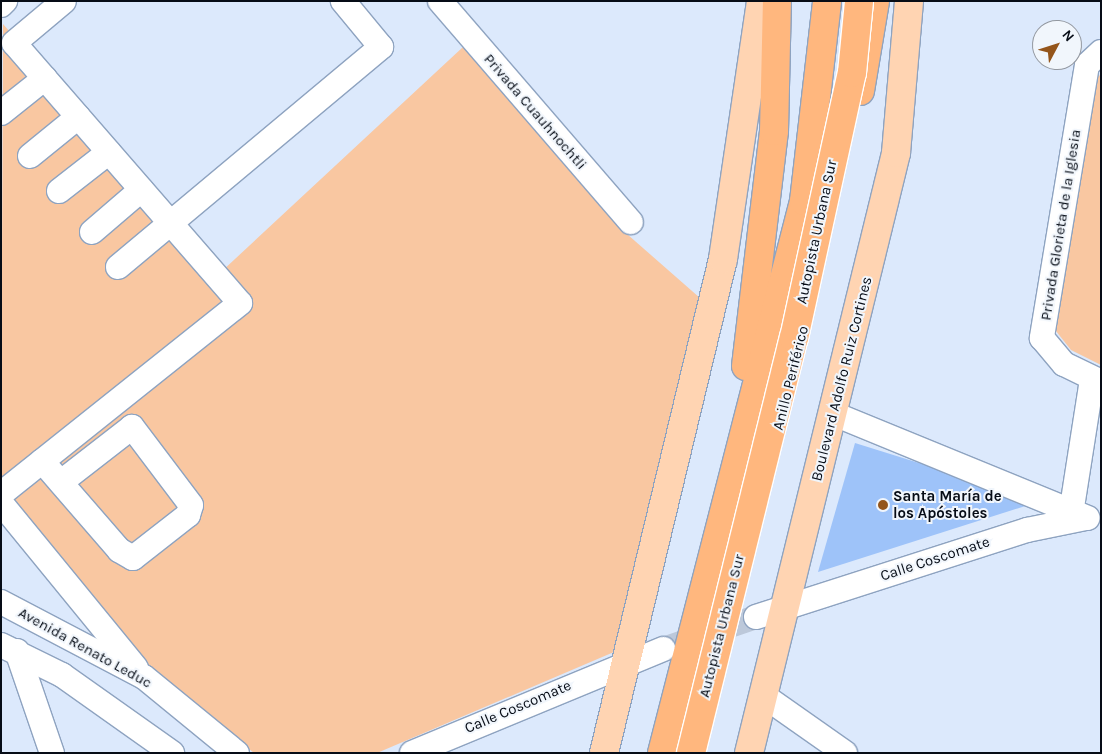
<!DOCTYPE html>
<meta charset="utf-8">
<style>
body{margin:0}
#map{position:relative;width:1102px;height:754px;overflow:hidden;background:#dce9fc;font-family:Karla,sans-serif}
div>[style]{position:absolute}
[style*='--x']{left:calc(var(--x)*1px);top:calc(var(--y)*1px);width:calc(var(--w)*1px);rotate:calc(var(--a)*1deg)}
.green>*{inset:0;background:#f9c7a1}
.building>*{inset:0;background:#9ec3f9}
.minor-tunnel>*{height:24px;margin-top:-12px;transform-origin:0;background:repeating-linear-gradient(90deg,#bcc8da 0 24px,transparent 0 36px)}
.roads{filter:drop-shadow(1px 0 #8ea3c0) drop-shadow(-1px 0 #8ea3c0) drop-shadow(0 1px #8ea3c0) drop-shadow(0 -1px #8ea3c0)}
.minor>*{height:24px;margin:-12px;padding:0 12px;transform-origin:12px;border-radius:12px;background:#fff}
.major>*{height:28px;margin:-14px;padding:0 14px;transform-origin:14px;border-radius:14px;background:#ffd4b2}
.highway>*{height:28px;margin:-14px;padding:0 14px;transform-origin:14px;border-radius:14px;background:#ffb77e}
.bridges{filter:drop-shadow(1px 0 #fff) drop-shadow(-1px 0 #fff) drop-shadow(0 1px #fff) drop-shadow(0 -1px #fff)}
.highway-bridge>*{height:28px;margin:-14px;padding:0 14px;transform-origin:14px;border-radius:14px;background:#ffb77e}
.dots>*{width:14px;height:14px;translate:-50% -50%;box-sizing:border-box;border:2px solid #f1f6fc;border-radius:50%}
span{translate:-50% -50%;white-space:nowrap;text-align:center;line-height:1.15;-webkit-text-stroke:4px #f1f6fc;paint-order:stroke}
.street-label{font-size:15px;color:#060c16}
.poi-label{font-size:15px;color:#060c16;font-weight:700}
.left{translate:0 -50%;text-align:left}
.frame{position:absolute;inset:0;border:2px solid #060c16;pointer-events:none}
.north{position:absolute;left:1032px;top:20px;width:50px;height:50px;box-sizing:border-box;background:#f1f6fc;border:1px solid #9398a0;border-radius:50%;rotate:50deg;font-size:14px;font-weight:700;line-height:20px;text-align:center;color:#060c16}
.north::after{content:'';display:block;margin:auto;width:18px;height:22px;background:#94551b;clip-path:polygon(50% 0,100% 100%,50% 72%,0 100%)}
</style>
<div id="map">
<div class="green">
<div style="clip-path:polygon(3px 24px,221px 272px,463px 47px,619px 227px,700px 298px,614px 652px,377px 753px,254px 753px,149px 666px,1px 491px)"></div>
<div style="clip-path:polygon(1101px 74px,1101px 365px,1071px 350px,1052px 326px,1092px 83px)"></div>
</div>
<div class="building">
<div style="clip-path:polygon(855px 443px,935px 468px,1038px 502px,818px 572px)"></div>
</div>
<div class="minor-tunnel">
<div style="--x:663;--y:649;--w:98;--a:-19"></div>
</div>
<div class="roads">
<div class="minor">
<div style="--x:440;--y:1;--w:292;--a:49.2"></div>
<div style="--x:1;--y:5;--w:6;--a:-45"></div>
<div style="--x:1101;--y:52;--w:19;--a:137"></div>
<div style="--x:1087;--y:65;--w:277;--a:99.4"></div>
<div style="--x:1042;--y:338;--w:34;--a:50"></div>
<div style="--x:1064;--y:364;--w:41;--a:25.9"></div>
<div style="--x:1;--y:113;--w:56;--a:-38.5"></div>
<div style="--x:30;--y:156;--w:62;--a:-39.1"></div>
<div style="--x:59;--y:191;--w:63;--a:-38"></div>
<div style="--x:92;--y:232;--w:65;--a:-40.6"></div>
<div style="--x:118;--y:267;--w:343;--a:-39.9"></div>
<div style="--x:381;--y:47;--w:60;--a:-129.6"></div>
<div style="--x:834;--y:414;--w:274;--a:22.3"></div>
<div style="--x:42;--y:461;--w:118;--a:49.1"></div>
<div style="--x:119;--y:550;--w:16;--a:30"></div>
<div style="--x:133;--y:558;--w:70;--a:-38"></div>
<div style="--x:188;--y:515;--w:10;--a:-73"></div>
<div style="--x:191;--y:505;--w:98;--a:-127.1"></div>
<div style="--x:132;--y:427;--w:90;--a:142.2"></div>
<div style="--x:1;--y:494;--w:306;--a:-38.6"></div>
<div style="--x:240;--y:303;--w:344;--a:-131"></div>
<div style="--x:14;--y:43;--w:65;--a:-40"></div>
<div style="--x:1;--y:503;--w:213;--a:50.7"></div>
<div style="--x:1070;--y:520;--w:142;--a:-81.1"></div>
<div style="--x:1;--y:602;--w:161;--a:27.7"></div>
<div style="--x:144;--y:677;--w:120;--a:39.3"></div>
<div style="--x:756;--y:617;--w:285;--a:-17.8"></div>
<div style="--x:1027;--y:530;--w:60;--a:-11.5"></div>
<div style="--x:1;--y:645;--w:68;--a:26.2"></div>
<div style="--x:62;--y:675;--w:135;--a:35.3"></div>
<div style="--x:17;--y:651;--w:108;--a:71.1"></div>
<div style="--x:764;--y:696;--w:99;--a:35.1"></div>
<div style="--x:412;--y:753;--w:272;--a:-22.5"></div>
</div>
<div class="major">
<div style="--x:604;--y:753;--w:508;--a:-76.46"></div>
<div style="--x:723;--y:259;--w:261;--a:-81.6"></div>
<div style="--x:749;--y:753;--w:618;--a:-76.23"></div>
<div style="--x:896;--y:153;--w:153;--a:-85.1"></div>
</div>
<div class="highway">
<div style="--x:860;--y:91;--w:91;--a:-80.5"></div>
<div style="--x:746;--y:366;--w:237;--a:-83.2"></div>
<div style="--x:774;--y:131;--w:130;--a:-88.7"></div>
<div style="--x:662;--y:753;--w:570;--a:-75.57"></div>
<div style="--x:804;--y:201;--w:201;--a:-83.4"></div>
</div>
</div>
<div class="bridges">
<div class="highway-bridge">
<div style="--x:691;--y:753;--w:428;--a:-76.1"></div>
<div style="--x:794;--y:338;--w:271;--a:-77.7"></div>
<div style="--x:852;--y:73;--w:72;--a:-84.4"></div>
</div>
</div>
<div class="dots">
<div style="left:883px;top:505px;background:#94551b"></div>
</div>
<div class="street-label">
<span style="left:535px;top:112px;rotate:49deg">Privada Cuauhnochtli</span>
<span style="left:1061px;top:225px;rotate:-81deg">Privada Glorieta de la Iglesia</span>
<span style="left:817px;top:232px;rotate:-78deg">Autopista Urbana Sur</span>
<span style="left:791px;top:378px;rotate:-76deg">Anillo Periférico</span>
<span style="left:842px;top:379px;rotate:-76deg">Boulevard Adolfo Ruiz Cortines</span>
<span style="left:935px;top:559px;rotate:-18deg">Calle Coscomate</span>
<span style="left:722px;top:626px;rotate:-76deg">Autopista Urbana Sur</span>
<span style="left:85px;top:648px;rotate:29deg">Avenida Renato Leduc</span>
<span style="left:518px;top:707px;rotate:-23deg">Calle Coscomate</span>
</div>
<div class="poi-label">
<span class="left" style="left:893px;top:505px">Santa María de<br>los Apóstoles</span>
</div>
<div class="frame"></div>
<div class="north">N</div>
</div>
